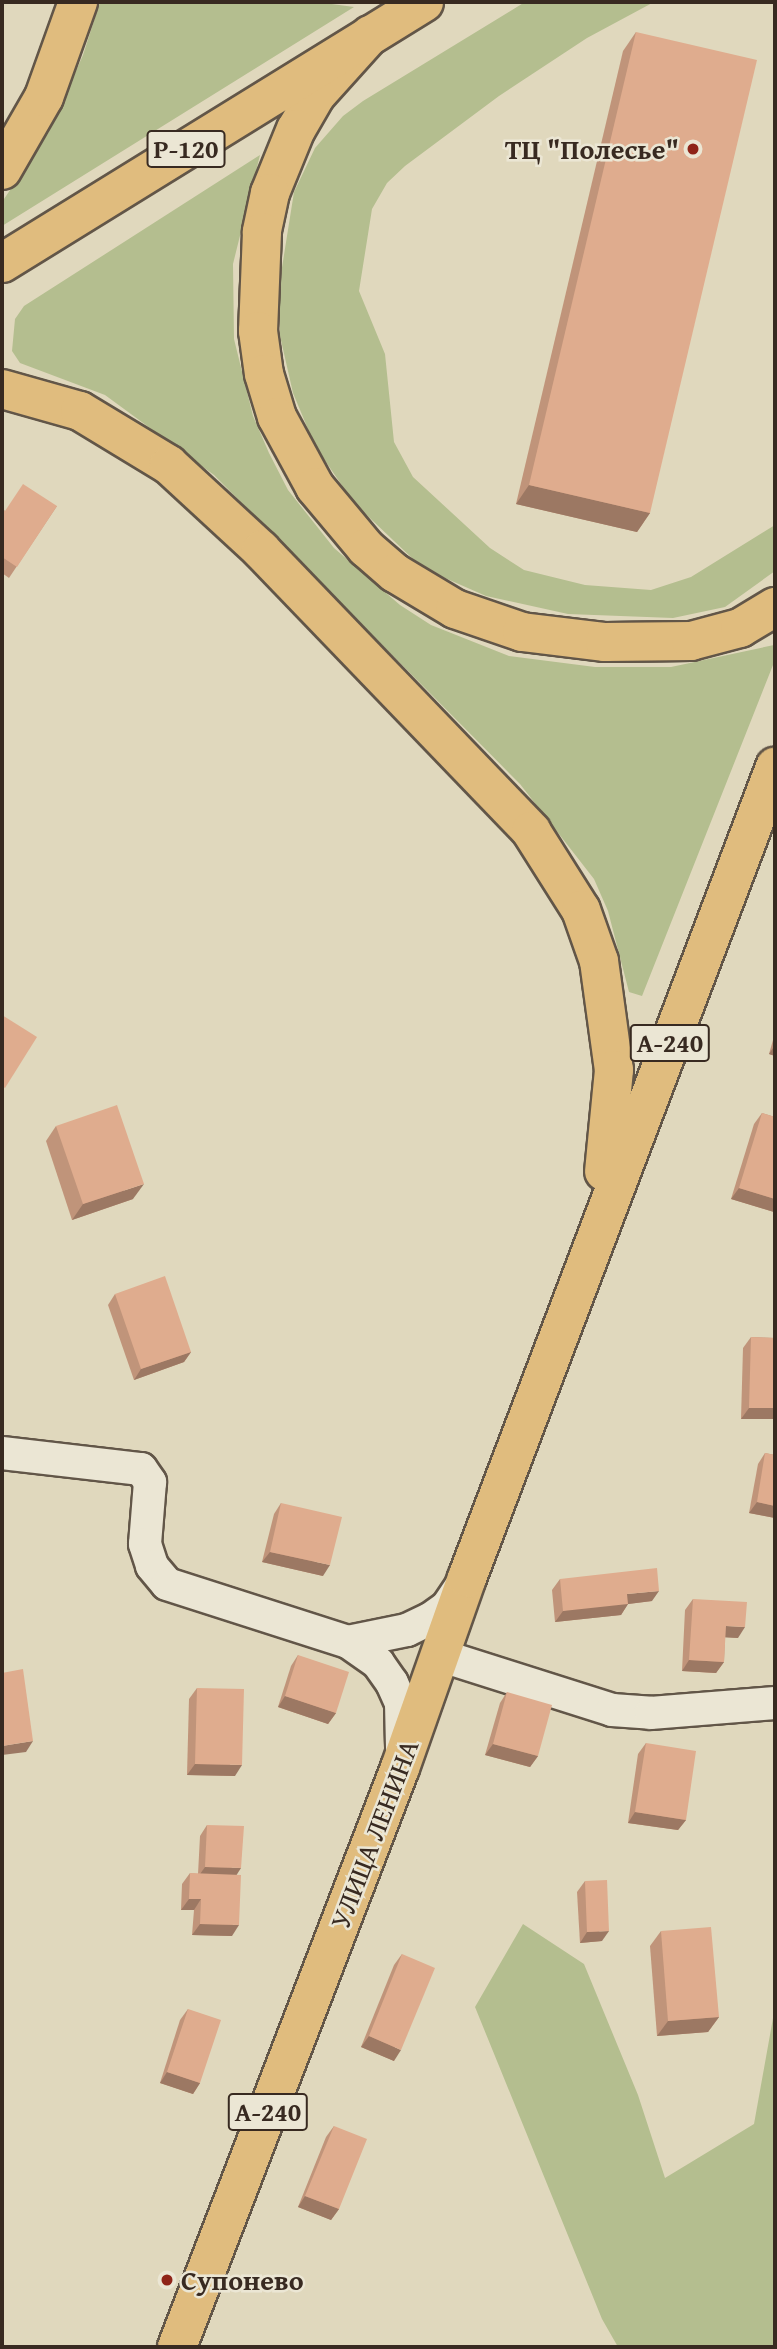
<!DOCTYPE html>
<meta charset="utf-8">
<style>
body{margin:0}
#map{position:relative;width:777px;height:2349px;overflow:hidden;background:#e0d8bd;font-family:"Gentium Book Plus",serif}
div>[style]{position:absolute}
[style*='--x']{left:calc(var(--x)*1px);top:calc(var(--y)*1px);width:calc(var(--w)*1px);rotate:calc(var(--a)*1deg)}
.green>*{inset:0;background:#b4be8f}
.roads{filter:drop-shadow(2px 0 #625648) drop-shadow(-2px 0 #625648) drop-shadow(0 2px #625648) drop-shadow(0 -2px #625648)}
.minor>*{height:32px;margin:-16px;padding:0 16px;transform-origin:16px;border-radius:16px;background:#ebe6d4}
.primary>*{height:38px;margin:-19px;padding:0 19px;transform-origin:19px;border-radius:19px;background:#e0bc7e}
.trunk>*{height:38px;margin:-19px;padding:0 19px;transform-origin:19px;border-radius:19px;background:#e0bc7e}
.wall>*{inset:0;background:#c0947a}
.shaded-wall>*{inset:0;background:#9c7863}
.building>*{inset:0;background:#dfac8e}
.dots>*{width:19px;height:19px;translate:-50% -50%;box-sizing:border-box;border:4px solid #ebe6d4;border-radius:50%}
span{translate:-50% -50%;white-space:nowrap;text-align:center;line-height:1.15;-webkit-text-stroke:5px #ebe6d4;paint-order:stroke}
.shield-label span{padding:2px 5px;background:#ebe6d4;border:2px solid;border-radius:5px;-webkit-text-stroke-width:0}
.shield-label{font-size:26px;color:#382a21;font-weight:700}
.poi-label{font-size:28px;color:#382a21;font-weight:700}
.right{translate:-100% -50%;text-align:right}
.left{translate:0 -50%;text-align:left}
.street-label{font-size:28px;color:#382a21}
.frame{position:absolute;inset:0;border:4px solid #382a21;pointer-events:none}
</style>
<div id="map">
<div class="green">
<div style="clip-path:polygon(100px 2px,317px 2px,354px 7px,2px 226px,2px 202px,49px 132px,83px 55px)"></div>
<div style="clip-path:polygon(525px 2px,654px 2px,587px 38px,499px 96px,405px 166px,387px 183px,372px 209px,359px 291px,385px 354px,394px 442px,413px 477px,490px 548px,524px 570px,585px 585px,651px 590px,691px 577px,775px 525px,775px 571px,725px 607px,673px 618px,568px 614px,486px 596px,445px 578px,413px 559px,354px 503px,315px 446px,293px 393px,280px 336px,280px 280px,294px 192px,315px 148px,343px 116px,363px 101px)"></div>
<div style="clip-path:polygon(260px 155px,233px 264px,234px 339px,253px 416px,269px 453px,288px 490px,334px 548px,400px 605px,431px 625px,509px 656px,595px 667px,671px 667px,774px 645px,773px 665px,642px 996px,629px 992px,608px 911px,594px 879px,520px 784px,214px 475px,105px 395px,20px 363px,12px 351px,15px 319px,24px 306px)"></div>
<div style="clip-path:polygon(523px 1924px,584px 1964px,638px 2095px,665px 2178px,754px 2124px,775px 2007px,775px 2347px,618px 2347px,602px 2319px,475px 2007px)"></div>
</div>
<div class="roads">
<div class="minor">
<div style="--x:2;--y:1453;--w:140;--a:6.6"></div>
<div style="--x:141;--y:1469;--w:16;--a:55"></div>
<div style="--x:150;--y:1482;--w:62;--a:94.6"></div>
<div style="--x:145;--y:1544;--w:23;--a:72"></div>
<div style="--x:152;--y:1566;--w:23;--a:50"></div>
<div style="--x:167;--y:1584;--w:190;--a:17.8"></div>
<div style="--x:348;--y:1642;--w:37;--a:35"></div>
<div style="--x:378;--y:1663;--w:24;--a:55"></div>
<div style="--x:392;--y:1683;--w:22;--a:66"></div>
<div style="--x:401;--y:1703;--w:45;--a:88.7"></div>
<div style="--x:348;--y:1642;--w:60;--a:-11.5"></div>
<div style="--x:407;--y:1630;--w:25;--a:-26"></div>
<div style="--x:430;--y:1619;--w:21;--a:-35"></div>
<div style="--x:447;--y:1607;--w:25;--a:-56"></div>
<div style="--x:439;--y:1655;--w:182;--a:17.6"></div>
<div style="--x:612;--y:1710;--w:39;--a:4"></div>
<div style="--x:651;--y:1713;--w:124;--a:-4.6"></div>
</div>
<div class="primary">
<div style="--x:2;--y:389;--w:81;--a:15.8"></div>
<div style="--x:80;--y:411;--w:104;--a:31.2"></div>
<div style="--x:169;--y:465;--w:125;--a:42.7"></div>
<div style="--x:261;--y:550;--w:390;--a:46.1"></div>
<div style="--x:531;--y:831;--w:93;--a:57.7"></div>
<div style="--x:581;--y:910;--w:54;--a:70.6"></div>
<div style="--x:599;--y:961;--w:110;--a:82.2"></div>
<div style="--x:614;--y:1070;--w:102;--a:95.6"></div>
<div style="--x:177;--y:2347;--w:620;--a:-68.94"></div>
<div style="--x:400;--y:1768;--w:201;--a:-70.6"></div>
<div style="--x:467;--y:1578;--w:868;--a:-69.2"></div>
</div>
<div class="trunk">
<div style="--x:370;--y:35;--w:81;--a:132"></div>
<div style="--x:316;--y:95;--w:39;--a:120"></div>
<div style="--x:296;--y:129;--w:69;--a:112.1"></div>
<div style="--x:270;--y:193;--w:40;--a:102"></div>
<div style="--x:262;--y:232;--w:99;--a:92.3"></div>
<div style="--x:258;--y:331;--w:43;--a:82.1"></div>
<div style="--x:264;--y:374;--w:45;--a:73.2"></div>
<div style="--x:277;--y:417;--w:80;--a:61.5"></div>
<div style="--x:315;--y:487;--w:80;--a:50.1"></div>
<div style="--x:366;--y:548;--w:38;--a:41"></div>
<div style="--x:395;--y:573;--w:70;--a:31"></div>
<div style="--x:455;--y:609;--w:71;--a:18.9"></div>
<div style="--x:522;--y:632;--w:84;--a:6.9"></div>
<div style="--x:605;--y:642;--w:86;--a:-0.7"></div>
<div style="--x:691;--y:641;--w:51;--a:-14.9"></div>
<div style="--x:740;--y:628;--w:41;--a:-31"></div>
<div style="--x:2;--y:170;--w:84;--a:-60.1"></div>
<div style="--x:44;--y:97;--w:101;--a:-70.3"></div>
<div style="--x:2;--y:263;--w:496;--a:-31.7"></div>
</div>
</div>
<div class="wall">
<div style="clip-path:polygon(636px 32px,650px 513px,637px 532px,516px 504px,623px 51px)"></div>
<div style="clip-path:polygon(57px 506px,9px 578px,2px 573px,2px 509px,5px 511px)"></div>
<div style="clip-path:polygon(775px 1033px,775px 1056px,769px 1054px)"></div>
<div style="clip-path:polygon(762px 1113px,775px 1117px,775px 1210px,774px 1212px,731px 1199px,754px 1124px)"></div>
<div style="clip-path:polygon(56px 1126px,133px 1199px,72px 1220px,46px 1141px)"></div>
<div style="clip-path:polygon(115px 1294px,191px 1352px,184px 1362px,134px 1380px,108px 1305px)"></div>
<div style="clip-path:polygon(751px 1337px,775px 1338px,775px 1419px,741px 1419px,743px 1348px)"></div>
<div style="clip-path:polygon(765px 1453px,775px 1455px,775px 1518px,749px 1513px,758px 1464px)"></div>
<div style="clip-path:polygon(281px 1503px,323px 1576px,262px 1562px,274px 1514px)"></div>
<div style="clip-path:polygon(560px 1579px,652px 1601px,628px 1604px,621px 1615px,555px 1622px,552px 1590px)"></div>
<div style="clip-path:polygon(693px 1599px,738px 1638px,725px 1637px,724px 1662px,716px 1673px,682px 1671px,685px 1610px)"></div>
<div style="clip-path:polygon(298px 1655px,336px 1713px,328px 1724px,278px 1707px,291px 1666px)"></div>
<div style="clip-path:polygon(197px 1688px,235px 1776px,187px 1775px,189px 1699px)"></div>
<div style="clip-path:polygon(507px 1692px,538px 1756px,530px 1767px,485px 1755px,500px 1703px)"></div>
<div style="clip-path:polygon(646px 1743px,686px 1820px,678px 1830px,628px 1823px,638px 1754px)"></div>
<div style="clip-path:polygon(207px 1825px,236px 1875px,232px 1936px,192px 1935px,194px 1910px,181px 1910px,182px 1884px,190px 1873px,198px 1874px,200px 1836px)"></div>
<div style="clip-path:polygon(585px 1881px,602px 1941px,580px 1943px,577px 1892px)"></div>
<div style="clip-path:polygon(661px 1931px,719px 2017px,708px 2032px,657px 2036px,650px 1946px)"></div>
<div style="clip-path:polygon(402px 1954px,394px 2061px,361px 2047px,394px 1965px)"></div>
<div style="clip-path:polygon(188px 2009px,200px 2083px,193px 2094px,160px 2083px,180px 2020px)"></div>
<div style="clip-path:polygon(334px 2126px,339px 2209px,331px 2220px,298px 2207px,326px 2137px)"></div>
</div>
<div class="shaded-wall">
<div style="clip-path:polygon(529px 485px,650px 513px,637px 532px,516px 504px)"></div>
<div style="clip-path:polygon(775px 1045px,775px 1056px,769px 1054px)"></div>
<div style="clip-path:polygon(144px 1184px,133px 1199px,72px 1220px,83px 1204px)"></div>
<div style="clip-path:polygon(739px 1188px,775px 1199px,775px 1210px,774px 1212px,731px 1199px)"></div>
<div style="clip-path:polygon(191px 1352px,184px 1362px,134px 1380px,141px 1369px)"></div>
<div style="clip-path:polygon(749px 1408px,775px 1408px,775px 1419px,741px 1419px)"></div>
<div style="clip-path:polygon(757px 1502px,775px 1506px,775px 1518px,749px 1513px)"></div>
<div style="clip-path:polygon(270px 1552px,330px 1565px,323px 1576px,262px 1562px)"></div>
<div style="clip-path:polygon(659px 1591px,652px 1601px,628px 1604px,621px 1615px,555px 1622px,563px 1611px,627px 1594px)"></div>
<div style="clip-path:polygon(726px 1626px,745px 1627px,738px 1638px,718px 1637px)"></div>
<div style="clip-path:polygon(689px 1660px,724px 1662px,716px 1673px,682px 1671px)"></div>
<div style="clip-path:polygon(285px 1696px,336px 1713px,328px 1724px,278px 1707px)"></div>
<div style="clip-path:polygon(33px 1741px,26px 1752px,2px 1755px,2px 1746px)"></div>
<div style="clip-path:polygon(493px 1744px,538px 1756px,530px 1767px,485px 1755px)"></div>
<div style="clip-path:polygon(195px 1764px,242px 1765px,235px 1776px,187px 1775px)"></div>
<div style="clip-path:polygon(635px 1812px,686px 1820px,678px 1830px,628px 1823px)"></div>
<div style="clip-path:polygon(205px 1867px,241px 1868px,234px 1879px,198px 1877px)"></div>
<div style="clip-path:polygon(189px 1899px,201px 1899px,194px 1910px,181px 1910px)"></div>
<div style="clip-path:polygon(200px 1924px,239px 1925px,232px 1936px,192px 1935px)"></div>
<div style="clip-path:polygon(609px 1931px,602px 1941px,580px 1943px,587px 1932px)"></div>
<div style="clip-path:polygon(719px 2017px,708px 2032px,657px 2036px,668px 2021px)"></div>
<div style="clip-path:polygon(369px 2036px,401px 2050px,394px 2061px,361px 2047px)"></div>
<div style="clip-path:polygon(167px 2072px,200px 2083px,193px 2094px,160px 2083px)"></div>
<div style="clip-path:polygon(305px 2196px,339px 2209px,331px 2220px,298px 2207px)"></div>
</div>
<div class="building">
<div style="clip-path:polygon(636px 32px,757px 60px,650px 513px,529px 485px)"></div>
<div style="clip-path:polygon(23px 484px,57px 506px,17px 567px,2px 557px,2px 509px,5px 511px)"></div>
<div style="clip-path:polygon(2px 1015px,37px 1037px,5px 1088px,2px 1086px)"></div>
<div style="clip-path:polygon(117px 1105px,144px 1184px,83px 1204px,56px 1126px)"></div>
<div style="clip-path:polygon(762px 1113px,775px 1117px,775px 1199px,739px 1188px)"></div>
<div style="clip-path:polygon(165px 1276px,191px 1352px,141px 1369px,115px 1294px)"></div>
<div style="clip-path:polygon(751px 1337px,775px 1338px,775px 1408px,749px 1408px)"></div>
<div style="clip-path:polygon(765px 1453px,775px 1455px,775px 1506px,757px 1502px)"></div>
<div style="clip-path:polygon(281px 1503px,342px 1517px,330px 1565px,270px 1552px)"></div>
<div style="clip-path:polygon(657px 1568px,659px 1591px,627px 1594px,628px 1604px,563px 1611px,560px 1579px)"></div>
<div style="clip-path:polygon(693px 1599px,747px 1602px,745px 1627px,726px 1626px,724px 1662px,689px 1660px)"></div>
<div style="clip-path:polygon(298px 1655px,349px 1672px,336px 1713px,285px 1696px)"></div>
<div style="clip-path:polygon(23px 1669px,33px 1741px,2px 1746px,2px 1673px)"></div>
<div style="clip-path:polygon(197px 1688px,244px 1689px,242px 1765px,195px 1764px)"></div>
<div style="clip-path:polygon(507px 1692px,552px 1705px,538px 1756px,493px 1744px)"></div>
<div style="clip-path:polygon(646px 1743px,696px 1751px,686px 1820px,635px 1812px)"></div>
<div style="clip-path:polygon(207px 1825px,244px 1826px,241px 1868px,205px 1867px)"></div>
<div style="clip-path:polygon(190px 1873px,241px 1875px,239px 1925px,200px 1924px,201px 1899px,189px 1899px)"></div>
<div style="clip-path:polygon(607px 1880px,609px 1931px,587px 1932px,585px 1881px)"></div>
<div style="clip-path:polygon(711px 1927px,719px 2017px,668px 2021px,661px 1931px)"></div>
<div style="clip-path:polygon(402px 1954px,435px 1968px,401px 2050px,369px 2036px)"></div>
<div style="clip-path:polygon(188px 2009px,221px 2020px,200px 2083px,167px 2072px)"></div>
<div style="clip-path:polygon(334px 2126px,367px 2139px,339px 2209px,305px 2196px)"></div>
</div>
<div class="dots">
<div style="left:693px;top:149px;background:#8f2418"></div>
<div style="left:167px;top:2280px;background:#8f2418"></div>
</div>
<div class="shield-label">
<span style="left:186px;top:149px">Р-120</span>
<span style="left:670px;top:1043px">А-240</span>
<span style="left:268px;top:2112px">А-240</span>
</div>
<div class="poi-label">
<span class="right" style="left:679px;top:149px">ТЦ "Полесье"</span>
<span class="left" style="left:181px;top:2280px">Супонево</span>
</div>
<div class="street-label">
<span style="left:374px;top:1834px;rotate:-69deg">УЛИЦА ЛЕНИНА</span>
</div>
<div class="frame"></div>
</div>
